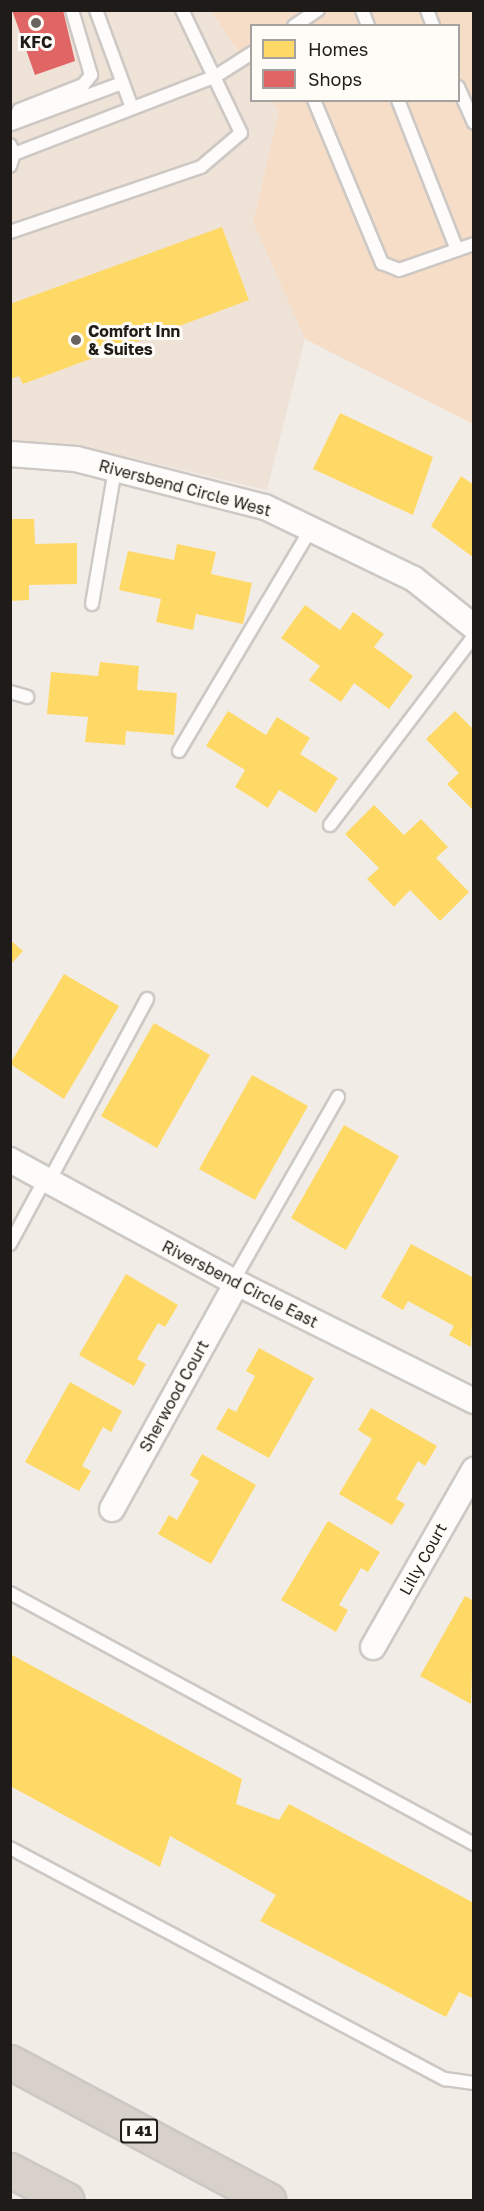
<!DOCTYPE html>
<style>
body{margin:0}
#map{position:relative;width:484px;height:2211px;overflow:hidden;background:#f2ece7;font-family:"Golos Text",sans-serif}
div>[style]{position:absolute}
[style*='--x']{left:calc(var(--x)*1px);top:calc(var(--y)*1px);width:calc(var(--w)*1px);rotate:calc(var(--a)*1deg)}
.built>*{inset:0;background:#efe2d7}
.green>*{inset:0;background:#f5ddc8}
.homes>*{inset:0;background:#ffd966}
.shops>*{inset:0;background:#e06666}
.roads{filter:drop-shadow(2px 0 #cdc8c4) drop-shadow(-2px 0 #cdc8c4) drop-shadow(0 2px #cdc8c4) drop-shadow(0 -2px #cdc8c4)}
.lane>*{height:12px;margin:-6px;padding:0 6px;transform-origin:6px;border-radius:6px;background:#fdfcfb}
.street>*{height:24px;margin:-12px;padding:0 12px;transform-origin:12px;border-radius:12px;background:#fdfcfb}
.highway>*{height:33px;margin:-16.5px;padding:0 16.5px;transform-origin:16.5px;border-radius:16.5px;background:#d8d1c9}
.dots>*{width:16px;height:16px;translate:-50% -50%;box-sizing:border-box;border:3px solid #fffbf7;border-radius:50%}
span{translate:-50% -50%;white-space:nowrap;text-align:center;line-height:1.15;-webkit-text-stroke:6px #fffbf7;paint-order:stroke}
.shield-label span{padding:2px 4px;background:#fffbf7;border:2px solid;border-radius:4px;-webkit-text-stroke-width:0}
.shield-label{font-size:15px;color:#1f1b18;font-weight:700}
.poi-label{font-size:16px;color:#1f1b18;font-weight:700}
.left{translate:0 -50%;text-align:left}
.street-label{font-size:16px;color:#1f1b18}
.frame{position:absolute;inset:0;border:12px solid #1f1b18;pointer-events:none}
.legend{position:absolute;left:250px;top:24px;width:210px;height:78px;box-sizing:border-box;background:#fffbf7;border:2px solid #a5a19e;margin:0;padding:8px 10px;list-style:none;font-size:18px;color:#1f1b18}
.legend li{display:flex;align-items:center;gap:12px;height:30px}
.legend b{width:30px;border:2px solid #a5a19e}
</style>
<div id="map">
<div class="built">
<div style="clip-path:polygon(11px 11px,211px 11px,251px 71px,252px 100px,271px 101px,279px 111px,253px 222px,305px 339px,267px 490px,90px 448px,11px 443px)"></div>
</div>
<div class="green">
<div style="clip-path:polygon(211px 11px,473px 11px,473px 424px,305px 339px,253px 222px,279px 111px,271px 101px,458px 100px,458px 26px,252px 26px,251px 71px)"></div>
</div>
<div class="homes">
<div style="clip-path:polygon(222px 227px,249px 300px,23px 384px,19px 376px,10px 379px,10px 304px)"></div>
<div style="clip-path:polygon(340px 413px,433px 457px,413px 515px,313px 469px)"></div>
<div style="clip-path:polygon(461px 476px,474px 485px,474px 558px,431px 526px)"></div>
<div style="clip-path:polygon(10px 519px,34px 519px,35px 544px,77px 543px,77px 584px,29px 585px,29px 600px,10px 601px)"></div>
<div style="clip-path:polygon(177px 544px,216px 552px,211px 574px,252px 583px,243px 624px,196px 614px,193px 630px,156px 622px,161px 599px,119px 590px,128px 551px,174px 560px)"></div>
<div style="clip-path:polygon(305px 605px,340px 630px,353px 612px,384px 634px,374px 647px,413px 676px,389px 709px,354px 683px,341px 702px,309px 680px,320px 666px,281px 638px)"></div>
<div style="clip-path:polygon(100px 662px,139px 666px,137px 690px,177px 693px,174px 735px,126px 731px,125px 745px,85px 742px,88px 717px,47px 714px,51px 672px,98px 676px)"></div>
<div style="clip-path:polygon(228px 711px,266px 735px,277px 717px,310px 738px,300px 754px,338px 778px,316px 813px,279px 790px,268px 808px,235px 787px,245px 770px,206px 746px)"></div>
<div style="clip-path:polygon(455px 711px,474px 730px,474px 811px,447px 784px,459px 773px,426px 739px)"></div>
<div style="clip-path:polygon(374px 805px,404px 835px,421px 819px,448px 847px,436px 858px,469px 892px,440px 921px,410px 890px,394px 907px,367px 879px,379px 868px,345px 834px)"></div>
<div style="clip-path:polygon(10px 940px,23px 951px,10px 965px)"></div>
<div style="clip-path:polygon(64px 974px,119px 1006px,64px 1099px,10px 1064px)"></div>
<div style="clip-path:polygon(154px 1023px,210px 1055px,157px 1148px,101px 1116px)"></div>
<div style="clip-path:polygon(252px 1075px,308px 1106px,255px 1200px,199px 1169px)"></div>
<div style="clip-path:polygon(344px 1125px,399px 1156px,346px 1250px,291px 1218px)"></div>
<div style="clip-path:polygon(411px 1244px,474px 1278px,471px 1347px,449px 1335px,454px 1326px,408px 1301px,403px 1310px,381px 1297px)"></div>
<div style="clip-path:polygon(126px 1274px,178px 1305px,165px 1327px,158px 1323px,137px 1359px,146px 1364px,134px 1386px,79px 1355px)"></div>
<div style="clip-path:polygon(259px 1348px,314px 1378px,269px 1458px,216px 1429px,228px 1408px,236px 1412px,255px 1376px,246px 1371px)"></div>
<div style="clip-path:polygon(70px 1382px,122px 1411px,111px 1432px,103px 1427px,82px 1466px,91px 1471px,79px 1491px,25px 1462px)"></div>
<div style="clip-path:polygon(371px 1408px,437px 1446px,425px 1466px,418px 1461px,396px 1499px,405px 1504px,392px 1525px,339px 1494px,372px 1439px,358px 1430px)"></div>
<div style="clip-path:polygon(202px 1454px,256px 1485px,211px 1564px,158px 1534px,169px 1515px,177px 1520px,199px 1481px,190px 1475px)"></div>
<div style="clip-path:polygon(328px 1521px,380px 1552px,368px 1572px,361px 1568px,339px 1605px,348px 1610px,336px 1632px,281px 1600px)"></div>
<div style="clip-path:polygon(465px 1596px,474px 1601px,471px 1704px,420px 1676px)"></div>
<div style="clip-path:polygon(12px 1655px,242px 1779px,236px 1804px,279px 1820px,289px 1804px,474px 1903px,474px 1999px,459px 1992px,446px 2017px,260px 1921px,276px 1895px,170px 1836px,160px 1867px,10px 1786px)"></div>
</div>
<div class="shops">
<div style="clip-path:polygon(12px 10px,63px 10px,75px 61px,35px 75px)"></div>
</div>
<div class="roads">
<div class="lane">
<div style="--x:96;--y:10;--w:104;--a:69.8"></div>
<div style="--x:362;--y:10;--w:17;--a:69"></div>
<div style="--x:427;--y:10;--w:17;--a:69"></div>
<div style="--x:294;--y:26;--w:29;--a:-34"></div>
<div style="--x:458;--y:87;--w:39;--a:66"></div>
<div style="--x:314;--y:100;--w:177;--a:67.4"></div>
<div style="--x:382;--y:263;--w:18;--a:22"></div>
<div style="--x:399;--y:270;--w:79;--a:-19.1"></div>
<div style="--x:398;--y:100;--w:161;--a:68.5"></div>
<div style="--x:13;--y:123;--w:14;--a:-65"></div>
<div style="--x:19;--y:110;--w:69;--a:-21.3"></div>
<div style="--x:83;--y:85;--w:13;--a:-51"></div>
<div style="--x:91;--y:75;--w:68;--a:-106.3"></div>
<div style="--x:11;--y:124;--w:118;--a:-20.3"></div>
<div style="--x:10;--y:145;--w:10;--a:66"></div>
<div style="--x:14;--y:154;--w:217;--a:-21.1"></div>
<div style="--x:216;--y:76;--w:43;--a:-32.6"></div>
<div style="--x:10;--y:166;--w:13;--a:-72"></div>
<div style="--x:10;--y:232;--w:202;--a:-18.8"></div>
<div style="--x:201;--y:167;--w:52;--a:-40.4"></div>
<div style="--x:241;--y:133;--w:136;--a:-115.6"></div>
<div style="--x:92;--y:604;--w:137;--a:-80.3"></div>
<div style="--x:10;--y:692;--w:18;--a:16"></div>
<div style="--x:179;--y:751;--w:258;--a:-59.3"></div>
<div style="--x:330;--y:825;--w:238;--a:-52.7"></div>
<div style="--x:48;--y:1183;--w:209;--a:-61.7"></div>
<div style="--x:10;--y:1244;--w:72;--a:-61.6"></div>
<div style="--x:233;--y:1281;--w:212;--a:-60.3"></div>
<div style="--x:10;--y:1593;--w:528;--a:28.41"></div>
<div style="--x:10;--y:1848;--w:493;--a:28"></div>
<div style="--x:445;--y:2079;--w:29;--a:8"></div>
</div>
<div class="street">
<div style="--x:10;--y:454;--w:66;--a:4.3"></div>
<div style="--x:76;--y:459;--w:195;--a:14.3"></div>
<div style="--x:265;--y:507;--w:165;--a:25.8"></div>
<div style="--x:414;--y:579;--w:77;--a:38.7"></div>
<div style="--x:10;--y:1160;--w:254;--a:28.5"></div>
<div style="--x:233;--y:1281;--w:269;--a:26.5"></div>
<div style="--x:112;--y:1509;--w:258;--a:-61.1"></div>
<div style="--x:373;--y:1647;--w:204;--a:-60.3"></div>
</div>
<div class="highway">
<div style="--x:10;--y:2062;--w:293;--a:28.1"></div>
<div style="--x:10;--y:2170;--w:64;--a:27.8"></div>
</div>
</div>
<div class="dots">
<div style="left:36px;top:23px;background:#696460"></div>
<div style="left:76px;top:340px;background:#696460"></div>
</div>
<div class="shield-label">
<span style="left:139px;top:2131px">I 41</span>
</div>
<div class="poi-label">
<span style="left:36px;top:42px">KFC</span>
<span class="left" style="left:88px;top:340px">Comfort Inn<br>&amp; Suites</span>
</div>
<div class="street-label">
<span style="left:185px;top:488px;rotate:15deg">Riversbend Circle West</span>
<span style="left:240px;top:1284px;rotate:27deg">Riversbend Circle East</span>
<span style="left:174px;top:1396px;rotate:-61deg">Sherwood Court</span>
<span style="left:423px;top:1559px;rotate:-61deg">Lilly Court</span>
</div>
<div class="frame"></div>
<ul class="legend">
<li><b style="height:16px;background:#ffd966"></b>Homes</li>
<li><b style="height:16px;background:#e06666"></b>Shops</li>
</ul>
</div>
